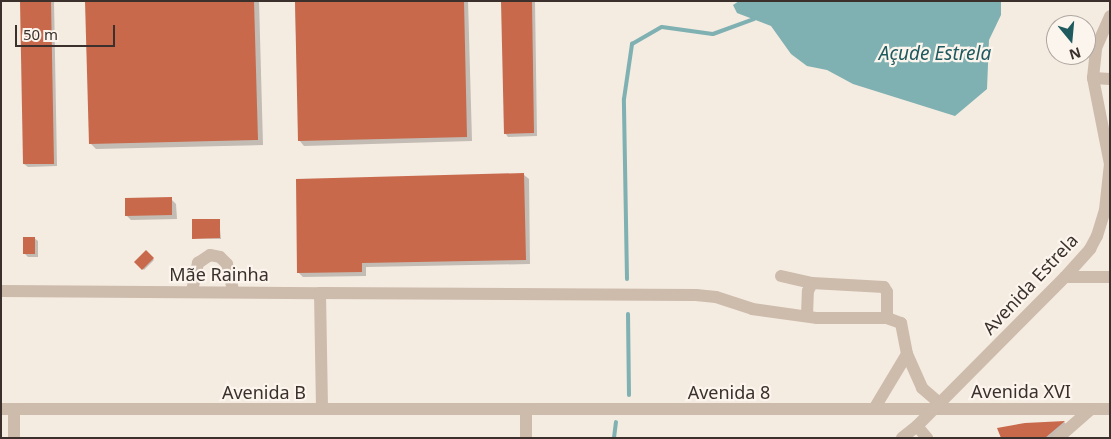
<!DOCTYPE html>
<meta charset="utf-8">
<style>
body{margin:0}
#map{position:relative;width:1111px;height:439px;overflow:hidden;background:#f4ebe1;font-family:"Noto Sans",sans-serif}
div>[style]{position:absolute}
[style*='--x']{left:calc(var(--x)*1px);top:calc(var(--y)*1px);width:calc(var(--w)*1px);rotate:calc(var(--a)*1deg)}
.water>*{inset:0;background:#7fb0b2}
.shadow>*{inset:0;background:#0003}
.stream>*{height:4px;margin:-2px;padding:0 2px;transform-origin:2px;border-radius:2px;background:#7fb0b2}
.building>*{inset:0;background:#c8694b}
.minor>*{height:12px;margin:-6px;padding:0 6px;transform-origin:6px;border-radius:6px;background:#cdbbac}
span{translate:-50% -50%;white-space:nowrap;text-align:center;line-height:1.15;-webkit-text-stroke:4.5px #fbf5ee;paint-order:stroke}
.street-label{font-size:18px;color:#3b302b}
.water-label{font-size:19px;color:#1f5a5e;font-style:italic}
.frame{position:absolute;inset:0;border:2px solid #3b302b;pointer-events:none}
.north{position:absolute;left:1046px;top:15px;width:50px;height:50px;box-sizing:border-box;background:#fbf5ee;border:1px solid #aea6a0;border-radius:50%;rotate:163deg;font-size:14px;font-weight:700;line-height:20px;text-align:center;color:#3b302b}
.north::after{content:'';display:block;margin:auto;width:18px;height:22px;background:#1f5a5e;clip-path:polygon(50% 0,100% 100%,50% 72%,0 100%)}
.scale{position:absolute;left:15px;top:25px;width:100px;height:22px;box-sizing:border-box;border:2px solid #3b302b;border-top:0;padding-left:6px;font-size:15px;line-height:18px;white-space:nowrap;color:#3b302b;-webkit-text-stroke:4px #fbf5ee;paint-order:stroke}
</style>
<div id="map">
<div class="water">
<div style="clip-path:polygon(739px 1px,1001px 1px,1001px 15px,989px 40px,987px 89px,955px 116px,853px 84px,827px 70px,807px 66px,791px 54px,771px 26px,737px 13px,733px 5px)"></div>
</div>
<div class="shadow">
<div style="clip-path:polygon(21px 1px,54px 1px,57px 166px,28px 167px,24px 164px)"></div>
<div style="clip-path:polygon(86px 1px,259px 1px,263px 145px,96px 149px,91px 144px)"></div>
<div style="clip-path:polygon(295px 1px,468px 1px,472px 141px,304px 146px,299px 140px)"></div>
<div style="clip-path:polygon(502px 1px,535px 1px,537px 136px,508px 137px,505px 133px)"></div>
<div style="clip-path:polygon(524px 175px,529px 179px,530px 264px,366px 267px,366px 276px,303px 277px,298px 272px)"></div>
<div style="clip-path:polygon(171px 199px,176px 204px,177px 219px,131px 220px,126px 215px)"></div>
<div style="clip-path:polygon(219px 220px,221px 239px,193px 238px)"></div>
<div style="clip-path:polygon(34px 238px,38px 241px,38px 257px,28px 257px,25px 254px)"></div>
<div style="clip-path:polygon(146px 252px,154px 260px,144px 270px,136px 262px)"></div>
<div style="clip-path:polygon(1064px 422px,1069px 427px,1057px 438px,1002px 438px,1025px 424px)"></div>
</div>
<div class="stream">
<div style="--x:627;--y:279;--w:180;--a:-91"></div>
<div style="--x:624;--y:99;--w:56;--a:-81.7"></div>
<div style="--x:632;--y:44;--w:34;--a:-30"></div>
<div style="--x:662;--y:27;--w:51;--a:7.8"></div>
<div style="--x:713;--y:34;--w:44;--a:-20.1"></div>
<div style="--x:628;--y:314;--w:81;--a:89.3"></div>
<div style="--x:614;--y:438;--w:16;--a:-83"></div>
</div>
<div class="building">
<div style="clip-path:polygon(20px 1px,51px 1px,54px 164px,23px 164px)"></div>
<div style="clip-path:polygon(85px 1px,254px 1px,258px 140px,89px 144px)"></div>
<div style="clip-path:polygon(295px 1px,464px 1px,467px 137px,298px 141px)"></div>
<div style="clip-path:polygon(501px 1px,532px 1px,534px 133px,504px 134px)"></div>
<div style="clip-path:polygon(524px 173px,526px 260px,362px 263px,362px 272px,297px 273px,296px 179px)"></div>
<div style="clip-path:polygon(172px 197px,172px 215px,125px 216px,125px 198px)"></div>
<div style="clip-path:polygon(192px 219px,220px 219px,220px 238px,192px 239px)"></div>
<div style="clip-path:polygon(23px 237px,35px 237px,35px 254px,23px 254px)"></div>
<div style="clip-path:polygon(146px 250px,154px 258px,142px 270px,134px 262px)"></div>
<div style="clip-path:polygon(1065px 421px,1045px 438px,1001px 438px,997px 428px,1025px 423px)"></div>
</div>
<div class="minor">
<div style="--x:1093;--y:78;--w:17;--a:3"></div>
<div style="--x:781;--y:276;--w:32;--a:13"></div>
<div style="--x:812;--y:283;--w:72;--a:3.2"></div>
<div style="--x:884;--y:287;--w:6;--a:59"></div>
<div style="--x:887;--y:292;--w:26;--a:90"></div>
<div style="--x:1065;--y:277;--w:45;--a:0"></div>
<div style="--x:1;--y:291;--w:319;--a:0.4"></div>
<div style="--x:320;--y:293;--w:116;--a:89"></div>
<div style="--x:192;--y:291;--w:29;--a:-78"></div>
<div style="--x:198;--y:263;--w:14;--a:-34"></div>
<div style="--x:210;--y:255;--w:10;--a:11"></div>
<div style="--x:220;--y:257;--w:10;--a:45"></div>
<div style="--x:227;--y:264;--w:28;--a:77"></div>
<div style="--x:320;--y:293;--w:376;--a:0.3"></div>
<div style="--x:696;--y:295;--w:20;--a:6"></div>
<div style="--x:716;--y:297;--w:38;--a:18"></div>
<div style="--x:752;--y:309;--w:66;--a:7.9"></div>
<div style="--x:817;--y:318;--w:70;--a:0"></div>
<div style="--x:887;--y:318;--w:15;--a:20"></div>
<div style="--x:901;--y:323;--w:32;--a:79"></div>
<div style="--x:907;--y:354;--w:37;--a:66"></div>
<div style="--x:922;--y:388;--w:23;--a:41"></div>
<div style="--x:807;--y:316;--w:25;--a:-88"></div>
<div style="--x:808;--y:291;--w:9;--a:-63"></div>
<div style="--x:1;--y:409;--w:1109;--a:0"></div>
<div style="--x:874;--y:409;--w:64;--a:-59"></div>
<div style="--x:917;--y:426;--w:16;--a:50"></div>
<div style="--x:14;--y:438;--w:29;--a:-90"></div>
<div style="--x:526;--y:438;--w:29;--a:-90"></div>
<div style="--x:902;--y:438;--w:19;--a:-39"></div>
<div style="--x:917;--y:426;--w:210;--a:-45.2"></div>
<div style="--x:1065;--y:277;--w:38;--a:-48"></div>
<div style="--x:1090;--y:249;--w:15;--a:-62"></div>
<div style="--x:1097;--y:236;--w:27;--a:-73"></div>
<div style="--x:1105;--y:210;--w:46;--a:-83.8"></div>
<div style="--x:1110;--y:164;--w:88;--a:-101.2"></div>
<div style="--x:1093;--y:78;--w:30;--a:-84"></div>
<div style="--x:1096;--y:48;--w:35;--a:-66"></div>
<div style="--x:1058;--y:438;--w:44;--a:-41.3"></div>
</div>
<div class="street-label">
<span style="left:219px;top:274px">Mãe Rainha</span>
<span style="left:1030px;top:284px;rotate:-47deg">Avenida Estrela</span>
<span style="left:1021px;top:391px">Avenida XVI</span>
<span style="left:264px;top:392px">Avenida B</span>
<span style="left:729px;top:392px">Avenida 8</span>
</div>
<div class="water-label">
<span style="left:935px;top:54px">Açude Estrela</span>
</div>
<div class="frame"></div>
<div class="north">N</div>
<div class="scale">50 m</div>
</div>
